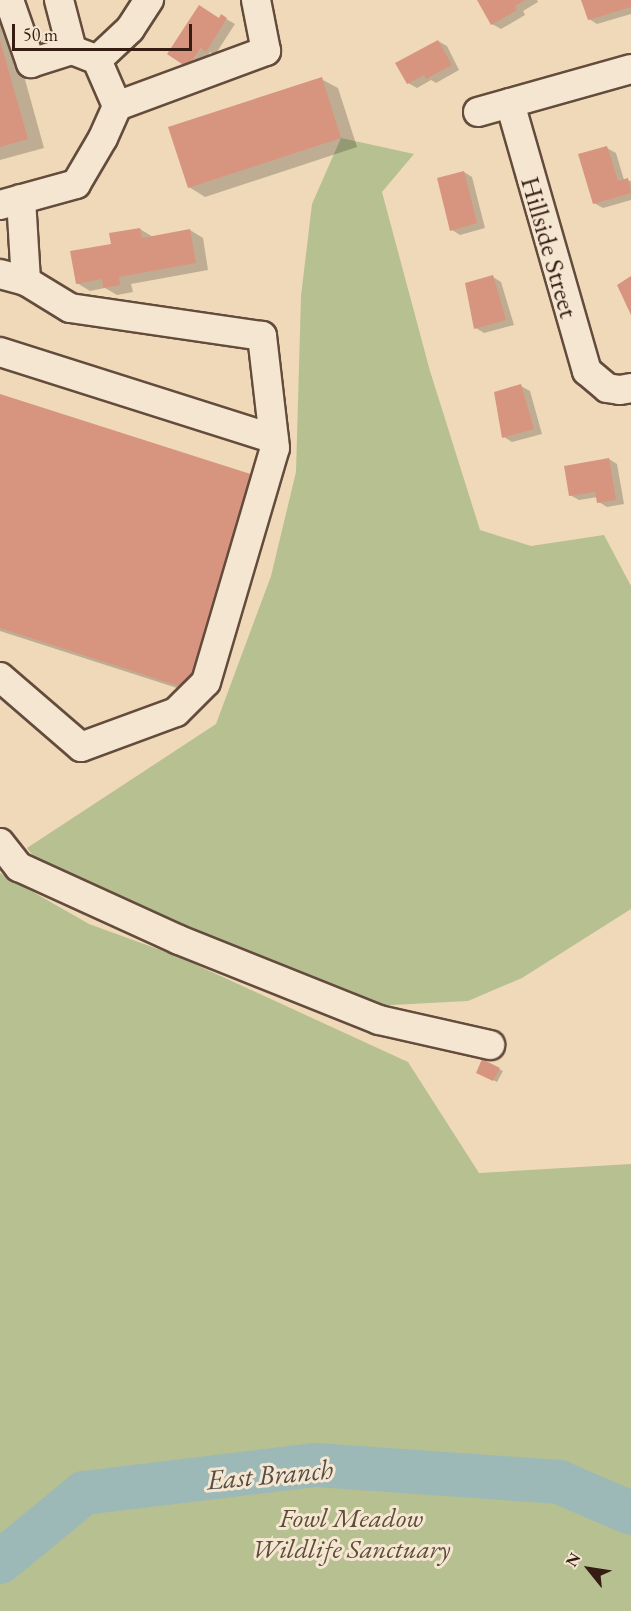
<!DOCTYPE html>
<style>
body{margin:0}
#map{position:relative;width:631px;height:1611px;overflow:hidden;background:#efd9b8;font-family:"EB Garamond",serif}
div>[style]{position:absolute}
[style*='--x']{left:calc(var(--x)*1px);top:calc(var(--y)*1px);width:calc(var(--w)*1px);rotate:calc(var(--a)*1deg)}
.green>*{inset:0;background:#b7c090}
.shadow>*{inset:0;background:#0003}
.river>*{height:44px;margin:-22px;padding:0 22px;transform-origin:22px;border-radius:22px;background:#9cb9b7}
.building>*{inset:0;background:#d7957f}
.roads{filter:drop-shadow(2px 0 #644c3d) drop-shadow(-2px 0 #644c3d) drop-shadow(0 2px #644c3d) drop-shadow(0 -2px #644c3d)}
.minor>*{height:28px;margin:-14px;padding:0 14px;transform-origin:14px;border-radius:14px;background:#f5e6d1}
span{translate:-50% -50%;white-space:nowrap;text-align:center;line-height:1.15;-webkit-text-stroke:6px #f5e6d1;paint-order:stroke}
.street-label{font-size:27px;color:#351d14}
.park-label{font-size:27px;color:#5c4e39;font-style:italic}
.water-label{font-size:28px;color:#544c45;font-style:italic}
.north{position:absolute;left:559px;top:1539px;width:60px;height:60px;-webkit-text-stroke:4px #f5e6d1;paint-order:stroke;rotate:300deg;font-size:16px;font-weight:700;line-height:24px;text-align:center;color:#351d14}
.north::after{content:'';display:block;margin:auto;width:21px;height:27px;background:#351d14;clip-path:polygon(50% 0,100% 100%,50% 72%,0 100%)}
.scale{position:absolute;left:12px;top:24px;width:180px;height:27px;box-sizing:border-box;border:3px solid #351d14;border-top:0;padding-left:8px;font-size:18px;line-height:21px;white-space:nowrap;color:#351d14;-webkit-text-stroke:4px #f5e6d1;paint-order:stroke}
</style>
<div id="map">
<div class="green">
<div style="clip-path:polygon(341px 138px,414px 154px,382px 192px,430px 371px,480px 530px,531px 546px,604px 535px,631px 586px,631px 909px,522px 978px,468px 1001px,373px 1006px,46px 872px,27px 848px,216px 724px,271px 576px,296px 472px,301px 296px,312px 204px)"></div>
<div style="clip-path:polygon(0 873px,89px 924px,177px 956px,408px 1062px,479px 1173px,631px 1164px,631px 1611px,0 1611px)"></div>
</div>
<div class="shadow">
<div style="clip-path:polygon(0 0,3px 0,44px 148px,0 160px)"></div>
<div style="clip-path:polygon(479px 0,537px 0,538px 2px,523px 11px,525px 15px,501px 29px,492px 24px)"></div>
<div style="clip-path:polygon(583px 0,631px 0,631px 14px,597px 24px,589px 19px)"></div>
<div style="clip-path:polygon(221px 16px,235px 24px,215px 55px,210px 52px,197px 72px,189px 67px)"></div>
<div style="clip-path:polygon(438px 41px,447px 46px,459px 70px,436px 83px,431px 80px,417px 88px,408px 83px)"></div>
<div style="clip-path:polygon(321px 79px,338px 88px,357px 147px,205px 197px,189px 187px)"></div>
<div style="clip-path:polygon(607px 148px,616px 153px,624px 180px,631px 181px,631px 200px,603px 208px,594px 203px)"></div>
<div style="clip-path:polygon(464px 172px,472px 177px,485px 228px,460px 235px,452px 230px)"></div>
<div style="clip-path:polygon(140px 229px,153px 237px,190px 230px,203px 238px,208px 270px,131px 284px,133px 292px,117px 295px,105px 288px,90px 291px,77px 283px,113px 245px)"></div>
<div style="clip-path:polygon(493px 277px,501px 282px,514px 325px,484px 333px,476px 328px)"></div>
<div style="clip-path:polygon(521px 386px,530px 391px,542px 434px,512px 442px,504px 437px)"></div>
<div style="clip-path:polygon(0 395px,256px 478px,205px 697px,0 631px)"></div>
<div style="clip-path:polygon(609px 459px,617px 464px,624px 504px,607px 507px,599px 502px,598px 497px,579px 500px,570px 495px)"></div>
<div style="clip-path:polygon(483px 1061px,503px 1071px,497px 1082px,478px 1072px)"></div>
</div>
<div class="river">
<div style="--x:0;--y:1562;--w:109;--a:-39.4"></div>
<div style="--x:84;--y:1493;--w:234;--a:-6.9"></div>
<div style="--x:316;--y:1465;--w:244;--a:4"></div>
<div style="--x:559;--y:1482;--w:78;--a:23.3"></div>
</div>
<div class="building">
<div style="clip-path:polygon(477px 0,525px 0,515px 6px,517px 10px,491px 25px)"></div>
<div style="clip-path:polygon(581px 0,631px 0,631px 7px,588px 20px)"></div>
<div style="clip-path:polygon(199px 5px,219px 18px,221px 14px,227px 18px,206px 52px,201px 48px,188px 68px,167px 54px)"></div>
<div style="clip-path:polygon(0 40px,28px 139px,0 147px)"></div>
<div style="clip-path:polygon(438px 40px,452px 65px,426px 79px,424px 75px,407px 84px,395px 63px)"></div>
<div style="clip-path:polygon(322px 77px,341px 138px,188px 188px,168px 127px)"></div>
<div style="clip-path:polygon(607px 146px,618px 181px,628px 178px,631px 193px,593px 204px,578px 154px)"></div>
<div style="clip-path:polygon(464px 171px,477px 223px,450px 231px,437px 178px)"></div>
<div style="clip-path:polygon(140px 228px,142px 238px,190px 229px,196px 263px,119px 277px,120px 285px,103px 288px,102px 279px,76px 284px,70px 251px,111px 244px,109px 233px)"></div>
<div style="clip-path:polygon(493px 275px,506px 320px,474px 329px,465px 283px)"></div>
<div style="clip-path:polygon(631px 276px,631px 315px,617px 285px)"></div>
<div style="clip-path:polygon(521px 384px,534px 429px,502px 438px,494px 392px)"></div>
<div style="clip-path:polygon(0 394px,257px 476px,188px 689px,0 628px)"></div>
<div style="clip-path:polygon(609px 458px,616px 500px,597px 503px,595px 492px,569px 496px,564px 466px)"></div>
<div style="clip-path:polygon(482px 1059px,500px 1068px,493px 1081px,476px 1073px)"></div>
</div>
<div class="roads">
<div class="minor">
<div style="--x:9;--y:0;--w:67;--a:70.8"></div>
<div style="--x:31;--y:63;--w:43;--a:-17.6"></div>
<div style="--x:59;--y:0;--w:52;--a:75.4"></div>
<div style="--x:72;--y:50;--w:19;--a:21"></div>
<div style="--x:510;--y:103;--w:279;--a:74"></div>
<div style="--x:587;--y:371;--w:26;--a:40"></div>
<div style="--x:607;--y:388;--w:13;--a:9"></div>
<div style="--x:620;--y:390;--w:11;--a:-10"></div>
<div style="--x:117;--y:106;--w:159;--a:-20.3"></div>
<div style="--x:266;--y:51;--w:52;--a:-101.1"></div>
<div style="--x:478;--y:112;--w:159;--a:-15.7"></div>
<div style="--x:0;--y:205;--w:79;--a:-15.4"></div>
<div style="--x:76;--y:184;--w:53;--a:-59.6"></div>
<div style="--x:103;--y:138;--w:35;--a:-66"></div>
<div style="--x:117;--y:106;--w:50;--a:-113.5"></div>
<div style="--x:97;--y:60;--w:45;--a:-43.2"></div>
<div style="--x:130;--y:29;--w:35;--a:-57"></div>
<div style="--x:0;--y:274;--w:27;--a:15"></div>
<div style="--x:0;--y:352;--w:287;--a:17.6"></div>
<div style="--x:0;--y:677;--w:107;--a:40.8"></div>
<div style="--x:81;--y:747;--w:101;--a:-20.2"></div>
<div style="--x:176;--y:712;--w:42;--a:-45"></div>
<div style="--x:206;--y:682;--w:244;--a:-73.6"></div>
<div style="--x:275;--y:448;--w:113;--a:-96.6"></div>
<div style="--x:262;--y:336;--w:194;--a:-171.7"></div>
<div style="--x:70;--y:308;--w:52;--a:-148.5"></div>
<div style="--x:26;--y:281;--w:82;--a:-93.5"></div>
<div style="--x:0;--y:843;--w:31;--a:52"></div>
<div style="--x:19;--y:867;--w:176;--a:24.5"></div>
<div style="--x:179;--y:940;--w:215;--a:21.8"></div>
<div style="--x:379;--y:1020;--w:114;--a:12.7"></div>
</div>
</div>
<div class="street-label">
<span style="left:550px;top:247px;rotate:74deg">Hillside Street</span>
</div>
<div class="park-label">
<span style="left:351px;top:1533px">Fowl Meadow<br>Wildlife Sanctuary</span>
</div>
<div class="water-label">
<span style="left:270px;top:1474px;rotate:-5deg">East Branch</span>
</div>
<div class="north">N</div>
<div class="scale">50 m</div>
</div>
